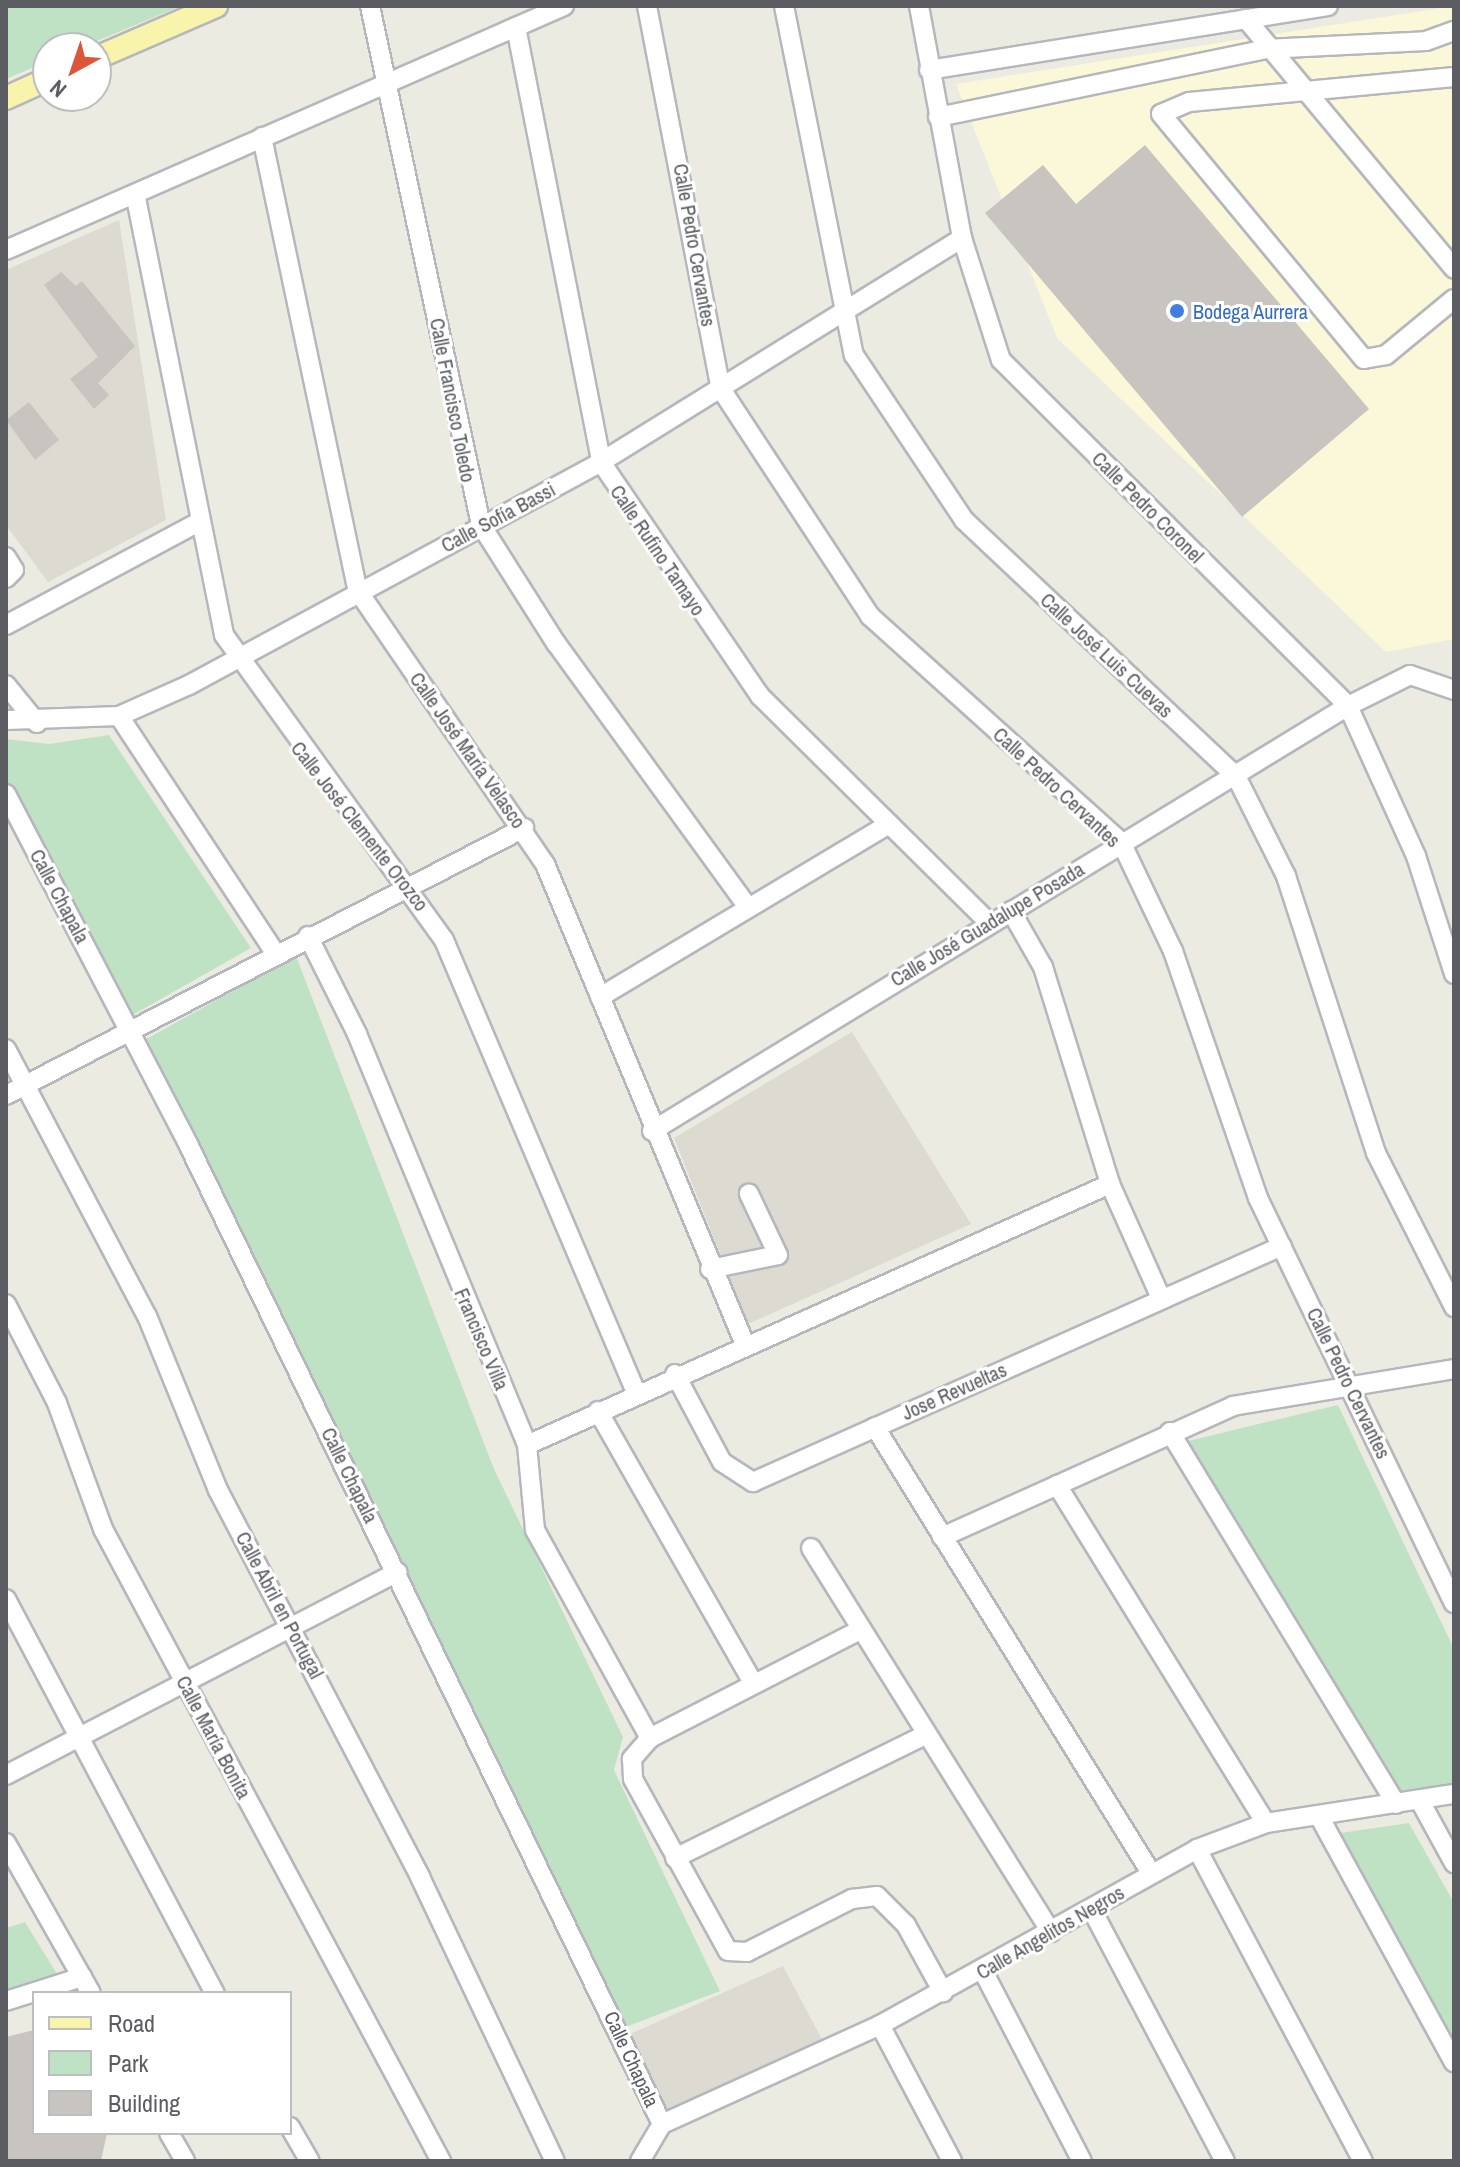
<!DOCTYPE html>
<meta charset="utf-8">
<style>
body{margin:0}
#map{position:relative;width:1460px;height:2167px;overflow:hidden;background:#ecebe2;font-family:"Archivo Narrow",sans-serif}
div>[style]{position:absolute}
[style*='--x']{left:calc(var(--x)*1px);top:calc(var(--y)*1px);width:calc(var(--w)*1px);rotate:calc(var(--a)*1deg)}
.commercial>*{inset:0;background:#fbf7d9}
.education>*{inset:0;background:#dcdad1}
.green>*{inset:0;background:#c0e2c4}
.building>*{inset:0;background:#c8c5c0}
.roads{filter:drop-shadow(2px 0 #b5b7bc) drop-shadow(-2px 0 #b5b7bc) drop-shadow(0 2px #b5b7bc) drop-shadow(0 -2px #b5b7bc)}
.minor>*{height:18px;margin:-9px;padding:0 9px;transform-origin:9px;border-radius:9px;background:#fff}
.major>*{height:22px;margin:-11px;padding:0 11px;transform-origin:11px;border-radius:11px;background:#f9f4ab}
.dots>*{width:22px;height:22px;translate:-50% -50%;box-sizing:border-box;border:4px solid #fff;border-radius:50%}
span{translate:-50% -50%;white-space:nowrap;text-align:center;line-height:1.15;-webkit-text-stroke:6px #fff;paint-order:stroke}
.street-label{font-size:20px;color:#5b5d62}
.shop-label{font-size:20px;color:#366cbe}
.left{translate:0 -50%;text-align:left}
.frame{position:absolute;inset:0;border:8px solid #5b5d62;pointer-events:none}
.legend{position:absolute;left:32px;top:1991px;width:260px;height:144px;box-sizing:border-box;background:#fff;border:2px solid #bdbec0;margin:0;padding:10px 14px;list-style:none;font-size:24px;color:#5b5d62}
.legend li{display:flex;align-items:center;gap:16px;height:40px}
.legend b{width:40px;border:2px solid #bdbec0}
.north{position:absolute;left:32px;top:32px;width:80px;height:80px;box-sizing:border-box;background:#fff;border:2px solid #bdbec0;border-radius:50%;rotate:220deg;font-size:22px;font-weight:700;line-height:32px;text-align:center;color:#5b5d62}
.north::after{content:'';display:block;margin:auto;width:28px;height:36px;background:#dc5739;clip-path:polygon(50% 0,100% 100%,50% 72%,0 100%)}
</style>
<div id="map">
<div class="commercial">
<div style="clip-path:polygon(1454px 6px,1454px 639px,1386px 652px,1057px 338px,956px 84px)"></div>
</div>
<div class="education">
<div style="clip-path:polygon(119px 220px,166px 520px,48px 582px,6px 525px,6px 270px)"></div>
<div style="clip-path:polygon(852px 1032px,971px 1224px,748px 1324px,674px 1138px)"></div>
<div style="clip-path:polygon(783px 1966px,824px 2043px,666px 2118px,630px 2034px)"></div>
</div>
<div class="green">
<div style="clip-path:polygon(6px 6px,181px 6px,80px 48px,48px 48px,48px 61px,6px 79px)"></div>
<div style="clip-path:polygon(109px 735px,251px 948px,129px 1017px,6px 785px,6px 739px,49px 744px)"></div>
<div style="clip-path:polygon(296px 956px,494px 1469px,623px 1737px,614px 1770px,720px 1991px,623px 2028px,141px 1042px)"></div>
<div style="clip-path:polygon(1338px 1405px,1454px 1649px,1454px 1786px,1403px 1798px,1184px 1442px)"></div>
<div style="clip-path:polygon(1409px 1823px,1454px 1903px,1454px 2054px,1333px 1834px)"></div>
<div style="clip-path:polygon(25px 1922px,57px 1974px,6px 1989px,6px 1928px)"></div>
</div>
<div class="building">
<div style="clip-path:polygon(1145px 145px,1369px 409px,1242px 517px,985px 213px,1043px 165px,1076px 204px)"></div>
<div style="clip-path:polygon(61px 272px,76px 286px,82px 281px,135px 346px,98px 383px,109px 395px,94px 409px,70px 379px,98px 357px,44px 285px)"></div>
<div style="clip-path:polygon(29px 402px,59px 440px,35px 460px,6px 420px)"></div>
<div style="clip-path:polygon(34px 2030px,34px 2133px,107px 2133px,101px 2161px,6px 2161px,6px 2037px)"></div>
</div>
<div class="roads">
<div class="minor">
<div style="--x:370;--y:6;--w:531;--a:77.93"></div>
<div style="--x:481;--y:525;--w:140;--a:57.6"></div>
<div style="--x:556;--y:643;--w:326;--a:54"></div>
<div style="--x:647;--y:6;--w:390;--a:79.1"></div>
<div style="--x:721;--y:389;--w:272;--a:56.7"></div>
<div style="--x:870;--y:616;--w:338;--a:42"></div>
<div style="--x:1121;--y:842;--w:121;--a:64.5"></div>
<div style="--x:1173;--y:951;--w:261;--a:71"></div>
<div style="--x:1258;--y:1198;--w:450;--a:64.2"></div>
<div style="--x:784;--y:6;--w:356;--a:78.7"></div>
<div style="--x:854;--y:355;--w:198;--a:56.3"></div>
<div style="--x:964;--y:520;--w:374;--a:43.3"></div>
<div style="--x:1236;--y:776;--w:112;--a:63.4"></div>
<div style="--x:1286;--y:876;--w:291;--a:72"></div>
<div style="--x:1376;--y:1153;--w:173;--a:63.1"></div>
<div style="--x:919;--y:6;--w:236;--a:79.5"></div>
<div style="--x:962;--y:238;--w:128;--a:72.3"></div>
<div style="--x:1001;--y:360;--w:490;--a:44.9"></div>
<div style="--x:1348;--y:706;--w:165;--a:65.6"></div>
<div style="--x:1416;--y:856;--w:124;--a:72.1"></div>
<div style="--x:1246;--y:19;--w:325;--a:50.2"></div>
<div style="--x:516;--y:27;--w:443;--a:78.9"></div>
<div style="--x:601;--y:462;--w:283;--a:55.8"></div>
<div style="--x:760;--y:696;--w:322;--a:44.7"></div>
<div style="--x:929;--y:70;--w:404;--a:-9.1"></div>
<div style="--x:1454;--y:77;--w:266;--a:174.6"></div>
<div style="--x:1189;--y:102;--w:30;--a:157"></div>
<div style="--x:1161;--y:114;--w:318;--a:50.4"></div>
<div style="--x:1364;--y:359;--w:22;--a:-10"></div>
<div style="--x:1386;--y:355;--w:88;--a:-39.5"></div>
<div style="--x:938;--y:117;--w:334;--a:-11.7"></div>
<div style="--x:1265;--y:49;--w:161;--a:-2.8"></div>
<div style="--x:1426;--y:41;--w:30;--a:-20"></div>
<div style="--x:262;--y:137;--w:464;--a:78.1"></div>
<div style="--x:358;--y:591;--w:331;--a:55.6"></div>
<div style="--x:545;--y:864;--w:518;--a:67.4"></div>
<div style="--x:136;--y:198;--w:446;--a:78.6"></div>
<div style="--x:224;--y:635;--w:376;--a:54.2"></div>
<div style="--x:444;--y:940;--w:491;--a:67"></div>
<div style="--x:6;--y:250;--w:609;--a:-23.62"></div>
<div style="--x:6;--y:557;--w:15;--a:58"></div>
<div style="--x:14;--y:570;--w:11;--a:135"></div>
<div style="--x:6;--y:625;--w:219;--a:-28.1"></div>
<div style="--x:6;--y:685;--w:49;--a:50.8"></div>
<div style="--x:119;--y:716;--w:285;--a:56.6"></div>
<div style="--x:6;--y:720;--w:113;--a:-2"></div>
<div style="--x:119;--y:716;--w:77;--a:-23.9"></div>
<div style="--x:189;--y:685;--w:468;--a:-28.4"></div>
<div style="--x:601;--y:462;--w:425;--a:-31.8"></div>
<div style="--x:6;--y:794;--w:397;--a:62.5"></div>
<div style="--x:189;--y:1146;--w:1086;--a:64.19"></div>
<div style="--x:1011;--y:911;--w:64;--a:60.3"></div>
<div style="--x:1043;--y:967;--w:227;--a:72.8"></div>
<div style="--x:1110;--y:1184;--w:125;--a:65.9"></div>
<div style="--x:308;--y:936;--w:110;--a:63.4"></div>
<div style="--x:357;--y:1034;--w:445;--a:67.5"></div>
<div style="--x:527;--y:1445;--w:85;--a:84.6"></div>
<div style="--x:535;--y:1530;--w:238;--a:61.1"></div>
<div style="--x:600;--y:997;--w:337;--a:-30.9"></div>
<div style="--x:6;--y:1049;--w:302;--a:62.2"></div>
<div style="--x:147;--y:1316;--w:188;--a:67.8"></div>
<div style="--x:218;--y:1490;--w:437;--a:62.4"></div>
<div style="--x:420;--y:1877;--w:314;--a:64.6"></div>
<div style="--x:6;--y:1095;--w:583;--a:-27.27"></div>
<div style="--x:652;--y:1131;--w:816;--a:-31.41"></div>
<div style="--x:1348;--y:706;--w:69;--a:-26.6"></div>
<div style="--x:1410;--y:675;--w:46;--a:18.8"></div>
<div style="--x:710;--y:1269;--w:69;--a:-11.6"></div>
<div style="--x:778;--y:1255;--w:68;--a:-115.4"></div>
<div style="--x:6;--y:1304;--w:111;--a:62.7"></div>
<div style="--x:57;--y:1403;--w:134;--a:69.9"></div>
<div style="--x:103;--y:1529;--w:717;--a:61.86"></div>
<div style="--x:675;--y:1374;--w:100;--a:61.9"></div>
<div style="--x:722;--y:1462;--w:37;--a:33"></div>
<div style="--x:753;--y:1482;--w:579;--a:-24.04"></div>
<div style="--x:598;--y:1411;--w:314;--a:60.3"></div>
<div style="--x:875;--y:1427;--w:524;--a:58.25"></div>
<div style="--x:1170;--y:1432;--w:435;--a:58.7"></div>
<div style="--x:527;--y:1445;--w:639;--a:-24.12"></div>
<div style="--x:1057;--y:1485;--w:397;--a:58.3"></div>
<div style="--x:942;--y:1537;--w:319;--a:-24.2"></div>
<div style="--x:1233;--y:1406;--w:224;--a:-9.5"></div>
<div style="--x:811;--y:1548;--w:453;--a:58"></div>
<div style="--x:6;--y:1599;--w:446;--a:62.1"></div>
<div style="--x:860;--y:1630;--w:236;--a:152.8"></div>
<div style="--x:650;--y:1738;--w:28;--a:131"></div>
<div style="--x:632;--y:1759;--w:20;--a:87"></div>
<div style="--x:633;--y:1779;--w:196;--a:61.1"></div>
<div style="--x:728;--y:1951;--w:19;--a:3"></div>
<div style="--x:747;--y:1952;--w:118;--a:-26.8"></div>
<div style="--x:852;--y:1899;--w:25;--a:-7"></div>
<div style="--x:877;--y:1896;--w:41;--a:45"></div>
<div style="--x:906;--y:1925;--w:77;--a:61.1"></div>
<div style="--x:6;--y:1775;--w:441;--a:-27.4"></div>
<div style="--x:1420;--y:1801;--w:71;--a:61.3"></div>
<div style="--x:1319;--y:1816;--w:281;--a:61.3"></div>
<div style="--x:6;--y:1843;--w:172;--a:60.5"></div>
<div style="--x:1197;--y:1849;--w:353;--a:62"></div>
<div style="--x:675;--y:1858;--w:279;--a:-26.2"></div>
<div style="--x:1092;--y:1910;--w:284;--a:62.1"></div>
<div style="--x:983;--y:1971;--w:214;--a:62.5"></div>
<div style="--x:6;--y:2001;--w:80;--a:-17.5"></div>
<div style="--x:880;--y:2025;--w:154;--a:62.1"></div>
<div style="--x:290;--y:2127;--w:39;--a:60"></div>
<div style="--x:169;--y:2133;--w:32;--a:60"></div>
<div style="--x:640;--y:2161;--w:43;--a:-59.3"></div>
<div style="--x:662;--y:2124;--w:239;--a:-24.4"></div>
<div style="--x:880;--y:2025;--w:363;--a:-29"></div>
<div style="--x:1197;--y:1849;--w:74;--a:-20.6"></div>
<div style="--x:1266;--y:1823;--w:190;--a:-8.8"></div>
</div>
<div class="major">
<div style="--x:96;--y:58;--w:131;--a:-23.4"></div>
<div style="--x:6;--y:98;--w:46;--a:-24.3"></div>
</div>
</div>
<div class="dots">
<div style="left:1177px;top:311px;background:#3f7fe0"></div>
</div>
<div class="street-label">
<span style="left:695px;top:245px;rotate:80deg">Calle Pedro Cervantes</span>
<span style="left:453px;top:400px;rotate:79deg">Calle Francisco Toledo</span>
<span style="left:1148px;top:507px;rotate:45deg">Calle Pedro Coronel</span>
<span style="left:498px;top:517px;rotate:-28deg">Calle Sofía Bassi</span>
<span style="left:658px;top:550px;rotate:56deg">Calle Rufino Tamayo</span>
<span style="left:1107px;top:655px;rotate:43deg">Calle José Luis Cuevas</span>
<span style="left:468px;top:750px;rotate:55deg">Calle José María Velasco</span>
<span style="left:1057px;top:787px;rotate:43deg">Calle Pedro Cervantes</span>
<span style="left:360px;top:826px;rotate:52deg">Calle José Clemente Orozco</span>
<span style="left:60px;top:896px;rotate:62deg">Calle Chapala</span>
<span style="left:987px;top:924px;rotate:-31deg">Calle José Guadalupe Posada</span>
<span style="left:482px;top:1339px;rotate:67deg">Francisco Villa</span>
<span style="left:1349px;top:1383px;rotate:64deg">Calle Pedro Cervantes</span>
<span style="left:954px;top:1391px;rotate:-24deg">Jose Revueltas</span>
<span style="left:350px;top:1475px;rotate:64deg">Calle Chapala</span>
<span style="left:280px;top:1605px;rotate:62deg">Calle Abril en Portugal</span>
<span style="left:214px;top:1737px;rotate:62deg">Calle María Bonita</span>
<span style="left:1050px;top:1932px;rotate:-30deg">Calle Angelitos Negros</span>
<span style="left:632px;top:2059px;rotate:65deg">Calle Chapala</span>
</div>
<div class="shop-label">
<span class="left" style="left:1193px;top:311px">Bodega Aurrera</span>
</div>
<div class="frame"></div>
<ul class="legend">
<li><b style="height:10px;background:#f9f4ab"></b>Road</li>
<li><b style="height:22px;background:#c0e2c4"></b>Park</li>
<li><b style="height:22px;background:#c8c5c0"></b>Building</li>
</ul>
<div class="north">N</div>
</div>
